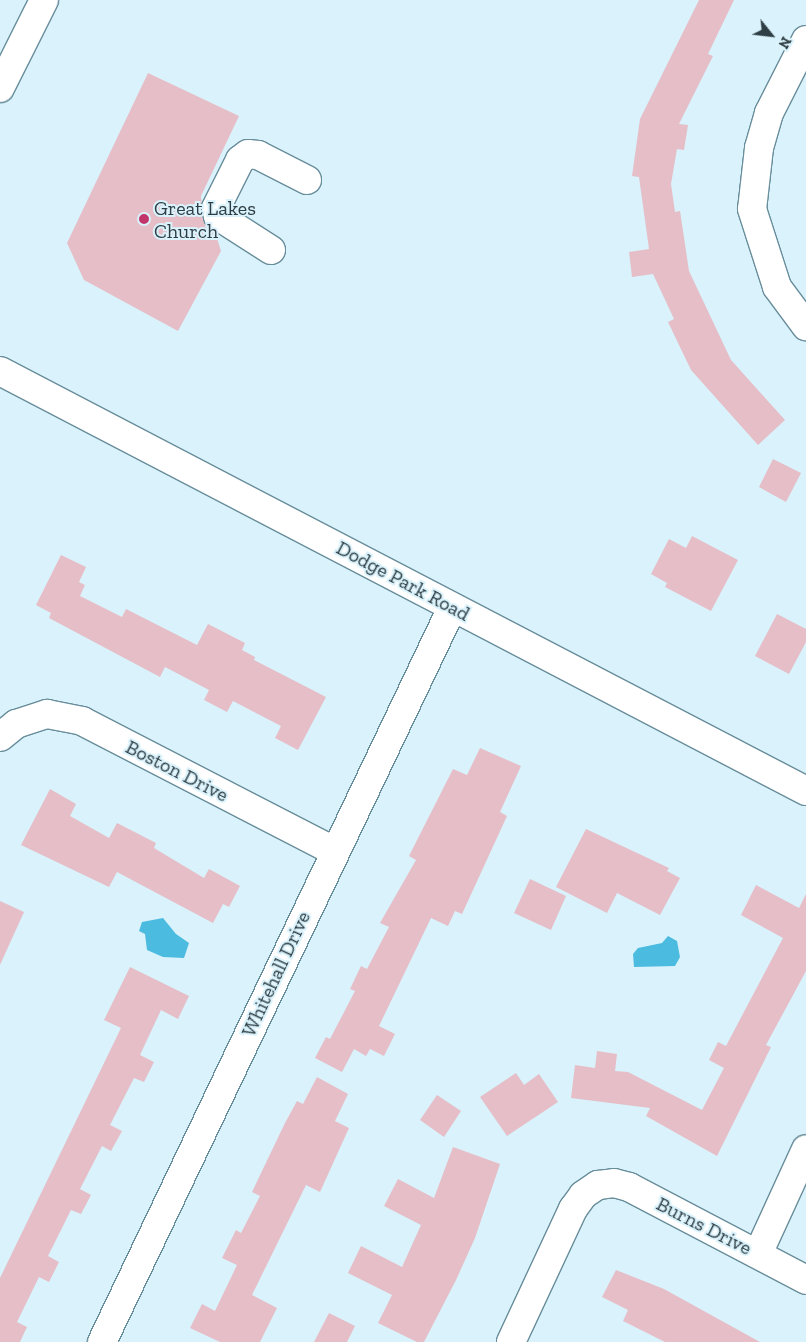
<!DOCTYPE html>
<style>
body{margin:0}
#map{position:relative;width:806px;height:1342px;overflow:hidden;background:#daf2fb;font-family:"Zilla Slab",serif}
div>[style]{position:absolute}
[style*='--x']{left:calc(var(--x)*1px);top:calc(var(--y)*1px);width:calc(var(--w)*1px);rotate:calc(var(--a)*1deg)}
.water>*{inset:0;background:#4cbbe0}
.building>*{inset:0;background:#e5bec7}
.roads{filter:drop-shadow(1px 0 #688d9b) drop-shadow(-1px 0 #688d9b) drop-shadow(0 1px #688d9b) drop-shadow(0 -1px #688d9b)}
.minor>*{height:28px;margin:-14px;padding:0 14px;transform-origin:14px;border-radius:14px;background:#fff}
.dots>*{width:14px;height:14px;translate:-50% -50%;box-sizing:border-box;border:2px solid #daf2fb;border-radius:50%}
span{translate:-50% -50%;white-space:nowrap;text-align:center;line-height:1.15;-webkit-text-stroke:4px #daf2fb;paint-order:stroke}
.poi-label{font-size:20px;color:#2e3e44}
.left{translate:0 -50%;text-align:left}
.street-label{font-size:20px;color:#2e3e44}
.north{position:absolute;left:746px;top:10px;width:50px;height:50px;-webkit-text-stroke:4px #daf2fb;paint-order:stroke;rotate:119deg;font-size:14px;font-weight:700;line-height:20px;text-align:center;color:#2e3e44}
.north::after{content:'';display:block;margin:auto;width:18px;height:22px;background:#2e3e44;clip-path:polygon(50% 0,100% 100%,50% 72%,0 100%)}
</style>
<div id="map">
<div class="water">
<div style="clip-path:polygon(163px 918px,176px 934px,189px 943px,184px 958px,163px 957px,147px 950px,145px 934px,139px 931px,142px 922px)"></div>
<div style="clip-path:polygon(668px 936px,677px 941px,680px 957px,675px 966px,634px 967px,633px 954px,638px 948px,662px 943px)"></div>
</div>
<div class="building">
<div style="clip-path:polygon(699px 0,734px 0,708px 54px,713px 56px,679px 124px,688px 125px,684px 150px,677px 149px,671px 184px,675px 212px,680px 211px,689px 271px,731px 360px,785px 420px,758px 445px,691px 370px,668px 322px,674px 319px,653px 274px,632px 277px,629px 252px,649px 249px,639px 177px,632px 176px,640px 119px)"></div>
<div style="clip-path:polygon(148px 73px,239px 116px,201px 196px,203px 220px,215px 232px,221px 251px,178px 331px,84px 280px,67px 243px)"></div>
<div style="clip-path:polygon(773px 459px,801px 473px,786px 502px,759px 487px)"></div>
<div style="clip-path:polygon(692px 536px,738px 560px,711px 611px,665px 587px,667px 583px,651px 574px,669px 539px,686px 548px)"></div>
<div style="clip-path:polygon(61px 555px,86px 567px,79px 582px,85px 585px,80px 596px,122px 617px,126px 609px,197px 645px,208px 624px,245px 643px,242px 650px,255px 657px,254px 660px,326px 697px,298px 750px,275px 738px,281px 726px,233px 701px,227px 712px,204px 700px,209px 690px,165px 667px,160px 677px,49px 618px,51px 613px,36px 605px)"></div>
<div style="clip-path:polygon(777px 614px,806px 629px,806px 642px,789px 674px,755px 656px)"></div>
<div style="clip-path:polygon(480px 748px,521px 766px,500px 812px,507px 816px,462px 914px,455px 911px,448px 926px,431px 918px,379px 1026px,395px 1034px,384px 1056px,370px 1049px,366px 1056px,354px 1049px,342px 1072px,315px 1058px,326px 1037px,330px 1039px,355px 991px,350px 989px,361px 966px,367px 969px,389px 927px,380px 923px,416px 860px,409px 856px,453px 769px,467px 775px)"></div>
<div style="clip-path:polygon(50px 789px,76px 804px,70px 816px,109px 838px,117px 823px,156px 843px,154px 848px,204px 878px,209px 869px,240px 886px,229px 907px,223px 904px,213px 923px,117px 872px,109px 887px,21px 845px)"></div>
<div style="clip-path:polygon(586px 829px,669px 868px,667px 871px,680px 878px,660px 915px,617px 893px,607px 913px,556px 887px)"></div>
<div style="clip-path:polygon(530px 879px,566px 896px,551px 930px,514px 913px)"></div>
<div style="clip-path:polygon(756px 885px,799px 908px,806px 894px,806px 971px,766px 1045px,771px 1047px,717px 1156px,646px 1116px,650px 1108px,571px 1098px,575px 1065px,595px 1068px,597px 1051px,617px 1054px,615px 1071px,628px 1072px,702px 1110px,724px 1068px,709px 1060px,718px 1042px,726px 1046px,783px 938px,741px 915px)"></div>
<div style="clip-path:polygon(0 901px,24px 912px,0 965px)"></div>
<div style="clip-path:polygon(130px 967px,189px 996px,178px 1019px,161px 1010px,140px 1055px,154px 1062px,144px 1082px,134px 1078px,110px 1125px,122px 1131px,111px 1151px,102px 1146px,80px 1189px,91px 1195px,81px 1214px,71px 1210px,48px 1256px,59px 1262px,49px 1282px,39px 1277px,17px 1322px,27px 1327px,20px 1342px,0 1342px,0 1278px,121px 1028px,104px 1020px)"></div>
<div style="clip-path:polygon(516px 1073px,524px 1085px,539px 1074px,558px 1102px,507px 1136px,480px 1097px)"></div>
<div style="clip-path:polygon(317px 1077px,348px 1094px,335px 1121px,349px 1128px,320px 1192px,306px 1185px,252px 1295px,277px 1308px,260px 1342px,220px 1342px,190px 1328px,202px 1304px,215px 1311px,237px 1265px,222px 1258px,236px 1230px,241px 1233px,260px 1196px,252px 1192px,285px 1123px,297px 1101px,303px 1104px)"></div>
<div style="clip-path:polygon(437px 1095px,461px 1111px,444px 1137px,420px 1120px)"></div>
<div style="clip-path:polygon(453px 1147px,500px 1164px,475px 1238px,456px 1280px,424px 1342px,417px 1342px,378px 1323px,392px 1295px,348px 1273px,361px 1246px,402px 1267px,421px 1225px,384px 1206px,398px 1179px,434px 1198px)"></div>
<div style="clip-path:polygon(616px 1270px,664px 1289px,760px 1342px,665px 1342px,623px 1321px,628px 1310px,602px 1297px)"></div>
<div style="clip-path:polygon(329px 1313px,355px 1326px,347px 1342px,314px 1342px)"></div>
</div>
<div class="roads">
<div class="minor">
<div style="--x:806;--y:40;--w:82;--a:116.9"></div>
<div style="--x:769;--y:113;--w:36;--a:106"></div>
<div style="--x:759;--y:148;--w:61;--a:96.5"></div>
<div style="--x:752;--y:209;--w:82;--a:72.2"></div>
<div style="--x:777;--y:287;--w:49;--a:53.4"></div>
<div style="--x:0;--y:88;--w:98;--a:-63.4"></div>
<div style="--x:271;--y:250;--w:63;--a:-147.3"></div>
<div style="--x:218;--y:216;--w:8;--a:-104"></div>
<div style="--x:216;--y:208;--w:54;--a:-63.4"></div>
<div style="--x:240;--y:160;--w:10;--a:-37"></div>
<div style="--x:248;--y:154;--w:10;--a:6"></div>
<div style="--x:258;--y:155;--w:55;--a:27"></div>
<div style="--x:0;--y:371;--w:909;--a:27.52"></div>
<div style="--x:0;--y:737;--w:21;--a:-39"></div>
<div style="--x:16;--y:724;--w:33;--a:-18"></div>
<div style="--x:47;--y:714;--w:36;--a:11"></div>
<div style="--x:82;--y:721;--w:284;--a:27.3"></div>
<div style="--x:758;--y:1254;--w:115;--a:-65.4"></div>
<div style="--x:102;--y:1342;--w:813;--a:-64.51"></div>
<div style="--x:511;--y:1342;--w:147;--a:-65"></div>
<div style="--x:573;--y:1209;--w:17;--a:-54"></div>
<div style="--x:583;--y:1195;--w:18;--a:-34"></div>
<div style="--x:598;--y:1185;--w:16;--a:-7"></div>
<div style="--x:614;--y:1183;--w:16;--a:15"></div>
<div style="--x:629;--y:1187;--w:200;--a:27.7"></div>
</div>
</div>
<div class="dots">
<div style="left:144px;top:219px;background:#c1356b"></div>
</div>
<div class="poi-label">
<span class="left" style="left:154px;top:220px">Great Lakes<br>Church</span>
</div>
<div class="street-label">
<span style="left:403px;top:581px;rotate:28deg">Dodge Park Road</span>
<span style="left:177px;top:771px;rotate:27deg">Boston Drive</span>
<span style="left:276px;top:974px;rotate:-65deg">Whitehall Drive</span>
<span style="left:704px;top:1226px;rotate:27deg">Burns Drive</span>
</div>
<div class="north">N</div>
</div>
